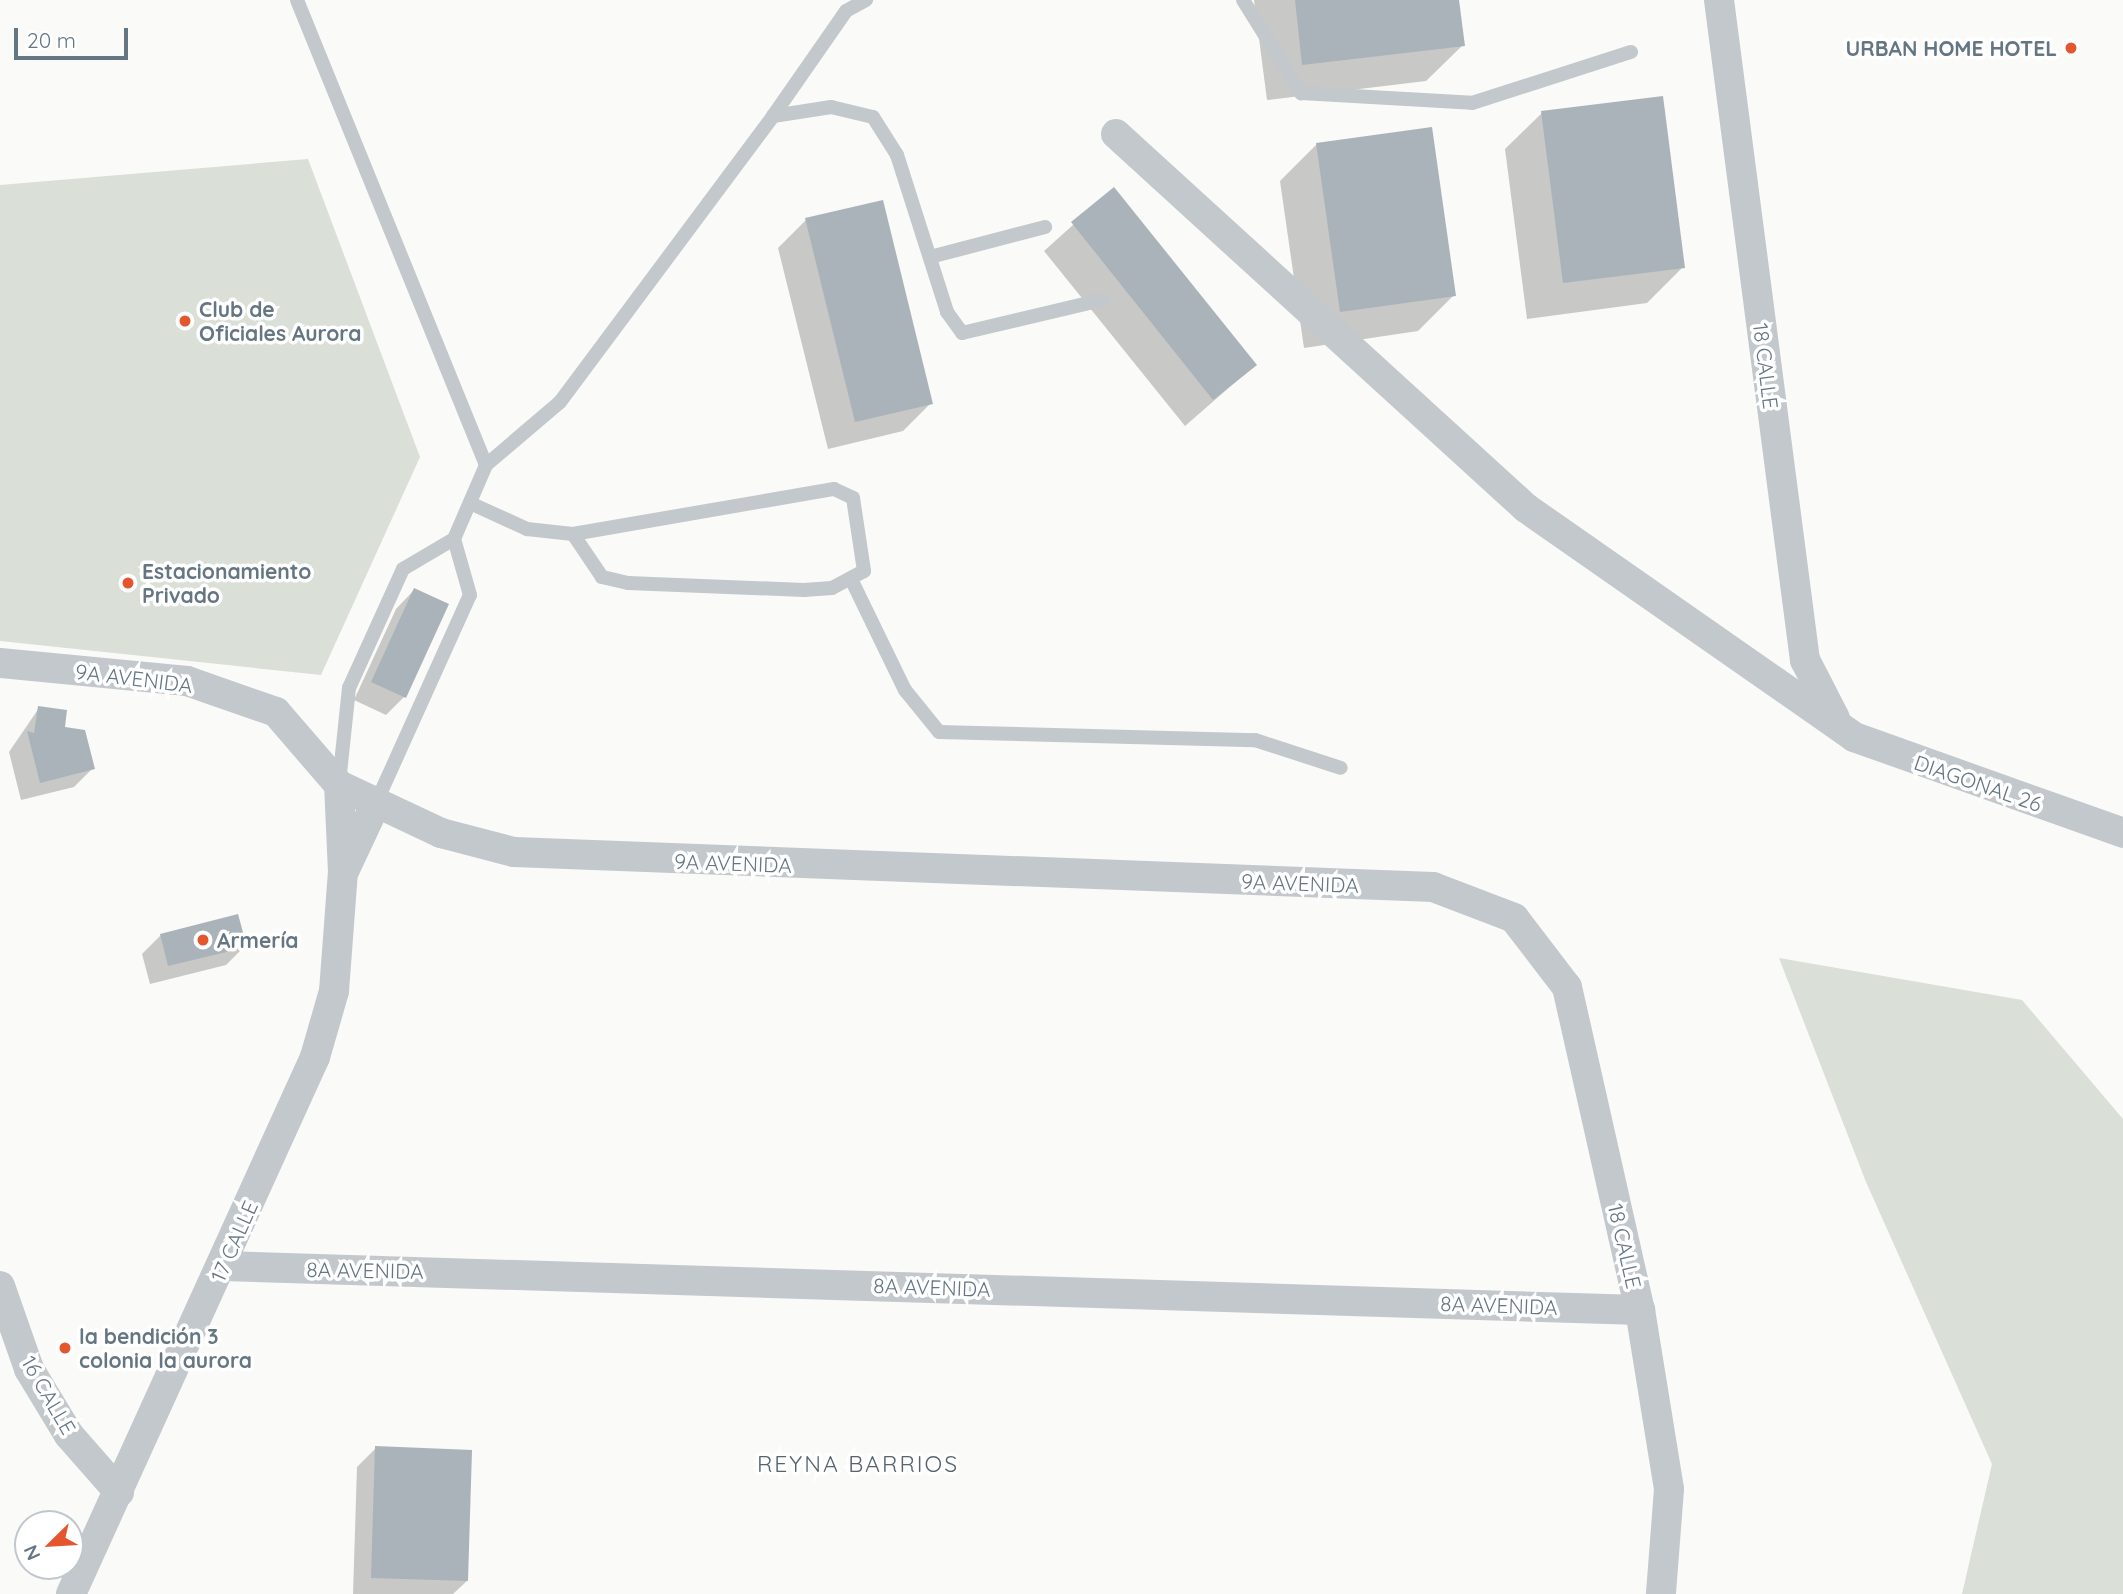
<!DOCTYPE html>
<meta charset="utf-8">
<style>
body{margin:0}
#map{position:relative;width:2123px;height:1594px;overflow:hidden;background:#fafaf8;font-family:Quicksand,sans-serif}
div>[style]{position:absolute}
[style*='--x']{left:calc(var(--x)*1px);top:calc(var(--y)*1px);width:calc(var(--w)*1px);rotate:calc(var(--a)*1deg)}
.green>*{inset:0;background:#dadfd7}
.shadow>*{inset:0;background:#0003}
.building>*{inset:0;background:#aab3b9}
.lane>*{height:14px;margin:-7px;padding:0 7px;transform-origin:7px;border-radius:7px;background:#c3c8cc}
.street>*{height:30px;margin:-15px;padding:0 15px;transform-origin:15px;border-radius:15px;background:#c3c8cc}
.dots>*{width:19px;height:19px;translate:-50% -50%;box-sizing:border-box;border:4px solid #fff;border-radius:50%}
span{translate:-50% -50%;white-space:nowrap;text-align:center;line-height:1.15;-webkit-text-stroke:7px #fff;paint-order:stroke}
.poi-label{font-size:21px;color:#657683;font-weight:700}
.right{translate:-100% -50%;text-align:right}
.left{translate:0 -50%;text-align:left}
.street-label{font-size:21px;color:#657683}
.neighbourhood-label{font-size:23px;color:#57646e;letter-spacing:2px}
.north{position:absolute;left:14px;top:1510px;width:70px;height:70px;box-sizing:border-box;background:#fff;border:2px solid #c1c8cd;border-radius:50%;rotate:246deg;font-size:19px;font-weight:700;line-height:28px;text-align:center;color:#657683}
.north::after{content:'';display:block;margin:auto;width:24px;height:32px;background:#e4572e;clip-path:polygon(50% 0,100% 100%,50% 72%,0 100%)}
.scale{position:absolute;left:14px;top:28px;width:114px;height:32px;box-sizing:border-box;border:4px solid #657683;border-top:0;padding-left:9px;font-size:21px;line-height:24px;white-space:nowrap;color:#657683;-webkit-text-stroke:5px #fff;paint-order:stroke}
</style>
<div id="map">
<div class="green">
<div style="clip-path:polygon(308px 159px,420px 457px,321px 675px,0 641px,0 185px)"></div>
<div style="clip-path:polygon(1779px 958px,2022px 1000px,2123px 1119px,2123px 1594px,1962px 1594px,1992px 1464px,1866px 1182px)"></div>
</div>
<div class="shadow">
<div style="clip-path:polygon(1254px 0,1457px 0,1463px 45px,1426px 81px,1267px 100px)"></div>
<div style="clip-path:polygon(1542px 113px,1683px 267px,1647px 303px,1527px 319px,1505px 149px)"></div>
<div style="clip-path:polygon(1317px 144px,1454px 295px,1418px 331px,1304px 348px,1280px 181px)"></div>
<div style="clip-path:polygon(1113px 189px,1255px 365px,1185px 426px,1044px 251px)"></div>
<div style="clip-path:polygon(806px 220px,931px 403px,903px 431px,828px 449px,778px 248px)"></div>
<div style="clip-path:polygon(414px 590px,404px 697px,386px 715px,354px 700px,396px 609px)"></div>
<div style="clip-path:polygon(39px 708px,93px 768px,74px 787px,21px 800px,9px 752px)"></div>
<div style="clip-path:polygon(161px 935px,245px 946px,226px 965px,150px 984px,142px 954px)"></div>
<div style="clip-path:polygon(376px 1448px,467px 1581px,453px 1594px,353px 1594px,357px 1467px)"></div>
</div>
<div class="building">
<div style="clip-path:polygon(1295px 0,1459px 0,1465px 46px,1302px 65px)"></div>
<div style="clip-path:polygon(1663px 96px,1685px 268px,1563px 283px,1541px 111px)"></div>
<div style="clip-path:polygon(1432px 127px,1456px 296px,1340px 312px,1316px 143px)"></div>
<div style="clip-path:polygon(1114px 187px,1257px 365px,1213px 400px,1071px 222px)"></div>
<div style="clip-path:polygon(883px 200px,933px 404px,855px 422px,805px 218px)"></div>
<div style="clip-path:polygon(414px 588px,449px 604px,406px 698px,371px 682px)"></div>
<div style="clip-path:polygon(38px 706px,67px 710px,65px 727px,85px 730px,95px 769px,40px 783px,27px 731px,34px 733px)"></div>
<div style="clip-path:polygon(238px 914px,247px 947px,168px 966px,160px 934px)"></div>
<div style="clip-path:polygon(375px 1446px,472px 1450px,468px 1581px,371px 1578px)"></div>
</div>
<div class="lane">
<div style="--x:297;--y:0;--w:502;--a:67.88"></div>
<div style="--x:1243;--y:0;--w:110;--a:58.1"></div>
<div style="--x:1301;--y:93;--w:171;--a:3.3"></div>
<div style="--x:1472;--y:103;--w:167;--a:-17.8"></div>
<div style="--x:773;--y:116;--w:128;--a:-55.2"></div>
<div style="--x:846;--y:11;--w:23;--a:-29"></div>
<div style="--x:930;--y:257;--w:119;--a:-14.6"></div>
<div style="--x:470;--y:503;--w:63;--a:24.5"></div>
<div style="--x:527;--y:529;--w:46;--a:6.2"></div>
<div style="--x:573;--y:534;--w:265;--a:-9.8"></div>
<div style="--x:834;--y:489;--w:21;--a:25"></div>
<div style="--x:853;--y:498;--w:74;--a:81.4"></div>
<div style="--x:864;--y:571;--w:36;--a:152"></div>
<div style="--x:832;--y:588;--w:28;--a:176"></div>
<div style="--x:804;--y:590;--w:176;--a:-177.7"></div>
<div style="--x:628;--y:583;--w:27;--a:-167"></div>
<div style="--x:602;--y:577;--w:52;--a:-124"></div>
<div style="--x:852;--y:581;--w:121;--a:64.1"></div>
<div style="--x:905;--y:690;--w:54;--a:51"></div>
<div style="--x:939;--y:732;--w:316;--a:1.5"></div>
<div style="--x:1255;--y:740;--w:90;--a:18"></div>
<div style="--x:339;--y:783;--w:96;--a:-84"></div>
<div style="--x:349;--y:688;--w:131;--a:-65.6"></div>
<div style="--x:403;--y:569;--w:59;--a:-30.5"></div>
<div style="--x:454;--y:539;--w:81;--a:-66.6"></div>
<div style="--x:486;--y:465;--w:97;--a:-40.4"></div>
<div style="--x:560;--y:402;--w:357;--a:-53.3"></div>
<div style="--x:773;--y:116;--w:59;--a:-8.8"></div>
<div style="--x:831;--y:107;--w:43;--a:13.4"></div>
<div style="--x:873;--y:117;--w:45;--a:57.7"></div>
<div style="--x:897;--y:155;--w:165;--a:72.3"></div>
<div style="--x:947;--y:312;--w:26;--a:54"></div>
<div style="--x:962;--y:333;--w:144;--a:-13.3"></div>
<div style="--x:376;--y:803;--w:228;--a:-65.7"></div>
<div style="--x:470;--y:595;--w:58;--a:-105.9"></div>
</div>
<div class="street">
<div style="--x:1719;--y:0;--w:666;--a:82.58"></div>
<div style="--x:1805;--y:660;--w:65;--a:62.7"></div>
<div style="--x:1116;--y:134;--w:555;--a:42.37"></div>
<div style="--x:1526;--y:508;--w:400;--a:34.9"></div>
<div style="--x:1854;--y:737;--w:286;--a:19.6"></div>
<div style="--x:0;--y:663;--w:188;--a:5.5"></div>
<div style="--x:187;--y:681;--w:94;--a:19.2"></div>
<div style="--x:276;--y:712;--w:96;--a:49.2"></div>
<div style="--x:339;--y:785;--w:113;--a:25.2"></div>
<div style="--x:441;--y:833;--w:75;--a:14.6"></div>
<div style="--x:514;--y:852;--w:920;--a:2.18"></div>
<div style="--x:1433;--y:887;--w:87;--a:20.9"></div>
<div style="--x:1514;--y:918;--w:87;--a:52.5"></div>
<div style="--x:1567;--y:987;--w:331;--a:77.3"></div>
<div style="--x:1640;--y:1310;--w:181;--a:80.8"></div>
<div style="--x:1669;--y:1489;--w:105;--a:94.4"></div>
<div style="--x:345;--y:869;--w:73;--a:-64.8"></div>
<div style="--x:224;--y:1266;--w:1417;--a:1.78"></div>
<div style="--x:0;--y:1286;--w:88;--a:70.7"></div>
<div style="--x:29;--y:1369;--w:77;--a:58.8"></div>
<div style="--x:69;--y:1435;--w:76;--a:48.7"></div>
<div style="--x:71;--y:1594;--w:590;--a:-65.56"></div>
<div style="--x:315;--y:1057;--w:69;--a:-73.9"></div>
<div style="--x:334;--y:991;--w:119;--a:-85.7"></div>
<div style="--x:343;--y:872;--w:87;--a:-92.6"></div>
</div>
<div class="dots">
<div style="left:2071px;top:48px;background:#e4572e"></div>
<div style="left:185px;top:321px;background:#e4572e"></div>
<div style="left:128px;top:583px;background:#e4572e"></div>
<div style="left:203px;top:940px;background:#e4572e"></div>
<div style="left:65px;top:1348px;background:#e4572e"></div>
</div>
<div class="poi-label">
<span class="right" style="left:2057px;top:48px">URBAN HOME HOTEL</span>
<span class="left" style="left:199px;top:321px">Club de<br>Oficiales Aurora</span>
<span class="left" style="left:142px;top:583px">Estacionamiento<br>Privado</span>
<span class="left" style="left:217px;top:940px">Armería</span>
<span class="left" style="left:79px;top:1348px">la bendición 3<br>colonia la aurora</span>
</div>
<div class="street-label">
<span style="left:1766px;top:366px;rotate:83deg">18 CALLE</span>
<span style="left:134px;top:678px;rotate:7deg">9A AVENIDA</span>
<span style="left:1978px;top:783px;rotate:19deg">DIAGONAL 26</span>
<span style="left:733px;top:863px;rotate:2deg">9A AVENIDA</span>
<span style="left:1300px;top:883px;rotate:2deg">9A AVENIDA</span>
<span style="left:234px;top:1241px;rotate:-66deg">17 CALLE</span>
<span style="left:1625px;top:1246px;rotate:77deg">18 CALLE</span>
<span style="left:365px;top:1270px;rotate:1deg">8A AVENIDA</span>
<span style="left:932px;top:1287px;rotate:2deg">8A AVENIDA</span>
<span style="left:1499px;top:1305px;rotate:2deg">8A AVENIDA</span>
<span style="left:49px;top:1395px;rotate:60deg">16 CALLE</span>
</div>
<div class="neighbourhood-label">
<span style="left:858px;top:1464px">REYNA BARRIOS</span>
</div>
<div class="north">N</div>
<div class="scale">20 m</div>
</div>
